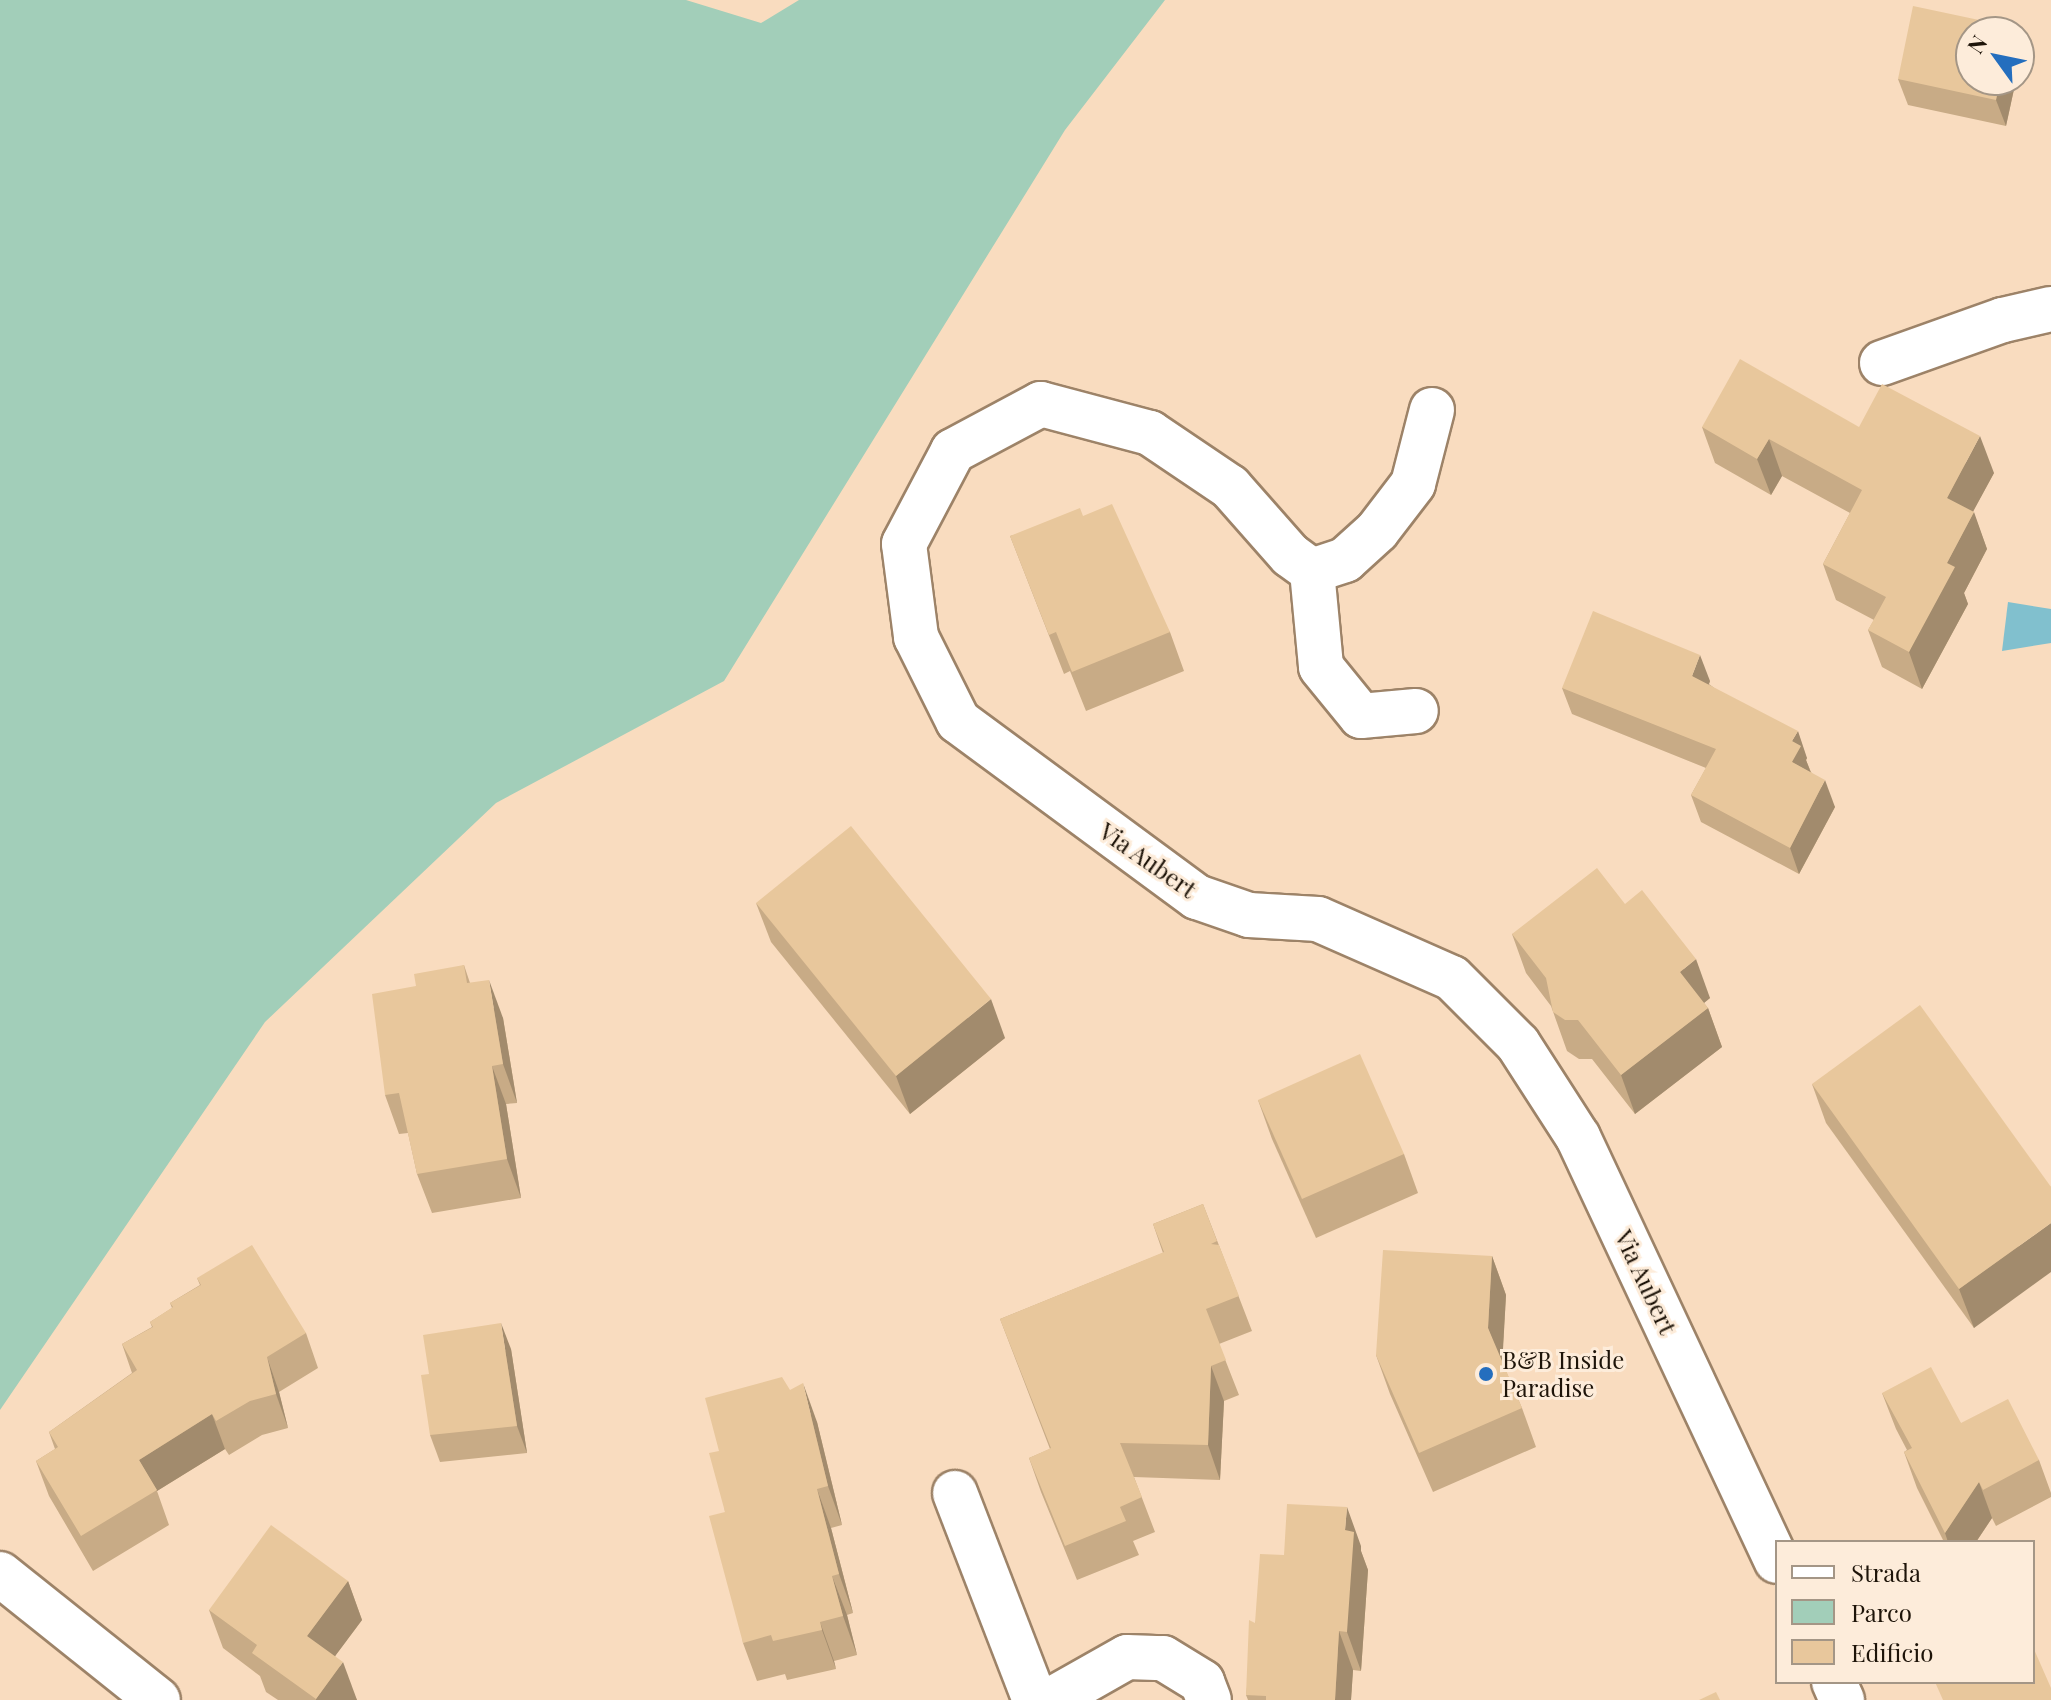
<!DOCTYPE html>
<style>
body{margin:0}
#map{position:relative;width:2051px;height:1700px;overflow:hidden;background:#f9dcbf;font-family:"Playfair Display",serif}
div>[style]{position:absolute}
[style*='--x']{left:calc(var(--x)*1px);top:calc(var(--y)*1px);width:calc(var(--w)*1px);rotate:calc(var(--a)*1deg)}
.green>*{inset:0;background:#a2ceb9}
.water>*{inset:0;background:#81c0ce}
.roads{filter:drop-shadow(2px 0 #9d8368) drop-shadow(-2px 0 #9d8368) drop-shadow(0 2px #9d8368) drop-shadow(0 -2px #9d8368)}
.minor>*{height:44px;margin:-22px;padding:0 22px;transform-origin:22px;border-radius:22px;background:#fff}
.wall>*{inset:0;background:#c8ab86}
.shaded-wall>*{inset:0;background:#a28b6d}
.building>*{inset:0;background:#e8c79c}
.dots>*{width:22px;height:22px;translate:-50% -50%;box-sizing:border-box;border:4px solid #fdecda;border-radius:50%}
span{translate:-50% -50%;white-space:nowrap;text-align:center;line-height:1.15;-webkit-text-stroke:6px #fdecda;paint-order:stroke}
.street-label{font-size:24px;color:#1e1409}
.poi-label{font-size:24px;color:#1e1409}
.left{translate:0 -50%;text-align:left}
.legend{position:absolute;left:1775px;top:1540px;width:260px;height:144px;box-sizing:border-box;background:#fdecda;border:2px solid #a49686;margin:0;padding:10px 14px;list-style:none;font-size:24px;color:#1e1409}
.legend li{display:flex;align-items:center;gap:16px;height:40px}
.legend b{width:40px;border:2px solid #a49686}
.north{position:absolute;left:1955px;top:16px;width:80px;height:80px;box-sizing:border-box;background:#fdecda;border:2px solid #a49686;border-radius:50%;rotate:303deg;font-size:22px;font-weight:700;line-height:32px;text-align:center;color:#1e1409}
.north::after{content:'';display:block;margin:auto;width:28px;height:36px;background:#246ebe;clip-path:polygon(50% 0,100% 100%,50% 72%,0 100%)}
</style>
<div id="map">
<div class="green">
<div style="clip-path:polygon(0 0,686px 0,761px 23px,799px 0,1165px 0,1065px 130px,724px 681px,496px 803px,265px 1022px,0 1410px)"></div>
</div>
<div class="water">
<div style="clip-path:polygon(2008px 602px,2051px 609px,2051px 643px,2002px 651px)"></div>
</div>
<div class="roads">
<div class="minor">
<div style="--x:1882;--y:363;--w:128;--a:-19.6"></div>
<div style="--x:2003;--y:320;--w:49;--a:-12.9"></div>
<div style="--x:1432;--y:410;--w:76;--a:104.4"></div>
<div style="--x:1413;--y:484;--w:59;--a:127.5"></div>
<div style="--x:1377;--y:531;--w:43;--a:137.8"></div>
<div style="--x:1345;--y:560;--w:35;--a:162"></div>
<div style="--x:1312;--y:571;--w:27;--a:-144"></div>
<div style="--x:1290;--y:555;--w:91;--a:-131.4"></div>
<div style="--x:1230;--y:487;--w:97;--a:-146"></div>
<div style="--x:1150;--y:433;--w:113;--a:-165.1"></div>
<div style="--x:1041;--y:404;--w:100;--a:151.9"></div>
<div style="--x:953;--y:451;--w:105;--a:117.8"></div>
<div style="--x:904;--y:544;--w:94;--a:82.6"></div>
<div style="--x:916;--y:637;--w:94;--a:63.4"></div>
<div style="--x:958;--y:721;--w:297;--a:36.4"></div>
<div style="--x:1197;--y:897;--w:55;--a:19.1"></div>
<div style="--x:1249;--y:915;--w:69;--a:3.3"></div>
<div style="--x:1318;--y:919;--w:146;--a:23.8"></div>
<div style="--x:1452;--y:978;--w:93;--a:45"></div>
<div style="--x:1518;--y:1044;--w:111;--a:57.2"></div>
<div style="--x:1578;--y:1137;--w:468;--a:64.9"></div>
<div style="--x:1312;--y:571;--w:96;--a:84.6"></div>
<div style="--x:1321;--y:667;--w:63;--a:50.8"></div>
<div style="--x:1361;--y:716;--w:55;--a:-5.2"></div>
<div style="--x:955;--y:1493;--w:222;--a:68.9"></div>
<div style="--x:0;--y:1574;--w:202;--a:38.6"></div>
<div style="--x:1834;--y:1682;--w:20;--a:66"></div>
<div style="--x:1051;--y:1700;--w:87;--a:-29.5"></div>
<div style="--x:1127;--y:1657;--w:36;--a:2"></div>
<div style="--x:1163;--y:1658;--w:46;--a:31.6"></div>
<div style="--x:1202;--y:1682;--w:19;--a:69"></div>
</div>
</div>
<div class="wall">
<div style="clip-path:polygon(1898px 79px,2016px 80px,2006px 126px,1908px 105px)"></div>
<div style="clip-path:polygon(1702px 427px,1859px 427px,1994px 473px,1973px 511px,1987px 549px,1964px 593px,1968px 604px,1922px 689px,1882px 667px,1868px 630px,1874px 620px,1836px 600px,1823px 564px,1850px 513px,1782px 476px,1771px 495px,1715px 463px)"></div>
<div style="clip-path:polygon(1083px 516px,1170px 632px,1184px 671px,1086px 711px,1070px 671px,1064px 674px,1010px 536px)"></div>
<div style="clip-path:polygon(1710px 681px,1709px 684px,1807px 758px,1806px 760px,1811px 772px,1835px 807px,1799px 874px,1701px 822px,1691px 795px,1706px 768px,1572px 714px,1562px 688px)"></div>
<div style="clip-path:polygon(756px 903px,1005px 1038px,910px 1114px,771px 942px)"></div>
<div style="clip-path:polygon(1625px 904px,1710px 998px,1704px 1003px,1708px 1008px,1722px 1047px,1635px 1114px,1592px 1059px,1579px 1059px,1567px 1051px,1551px 1006px,1526px 973px,1512px 934px)"></div>
<div style="clip-path:polygon(464px 965px,470px 983px,503px 1018px,517px 1103px,506px 1104px,521px 1198px,432px 1213px,417px 1174px,408px 1133px,399px 1134px,385px 1095px,416px 986px)"></div>
<div style="clip-path:polygon(1812px 1084px,2051px 1187px,1974px 1328px,1826px 1123px)"></div>
<div style="clip-path:polygon(1258px 1100px,1404px 1154px,1418px 1193px,1316px 1238px,1272px 1139px)"></div>
<div style="clip-path:polygon(1203px 1204px,1252px 1331px,1219px 1344px,1239px 1395px,1224px 1401px,1220px 1480px,1134px 1477px,1155px 1532px,1133px 1541px,1139px 1555px,1077px 1580px,1041px 1492px,1029px 1458px,1050px 1449px,1000px 1319px,1163px 1253px,1153px 1224px)"></div>
<div style="clip-path:polygon(1492px 1256px,1506px 1295px,1502px 1362px,1522px 1408px,1536px 1447px,1433px 1492px,1390px 1394px,1376px 1355px)"></div>
<div style="clip-path:polygon(197px 1278px,306px 1333px,318px 1368px,279px 1392px,288px 1428px,262px 1435px,229px 1455px,225px 1449px,157px 1491px,169px 1525px,93px 1571px,49px 1496px,36px 1461px,55px 1449px,49px 1432px,132px 1373px,122px 1344px,152px 1327px,150px 1322px,172px 1308px,170px 1303px,200px 1285px)"></div>
<div style="clip-path:polygon(511px 1349px,527px 1453px,440px 1462px,430px 1435px,429px 1374px)"></div>
<div style="clip-path:polygon(790px 1390px,817px 1422px,842px 1525px,831px 1528px,853px 1613px,847px 1615px,857px 1655px,834px 1661px,836px 1669px,787px 1680px,785px 1674px,757px 1681px,743px 1643px,725px 1512px,719px 1451px)"></div>
<div style="clip-path:polygon(1882px 1393px,1961px 1423px,2039px 1460px,2051px 1493px,2051px 1497px,1996px 1526px,1992px 1518px,1976px 1542px,1944px 1542px,1917px 1488px,1904px 1452px,1907px 1450px,1896px 1429px)"></div>
<div style="clip-path:polygon(1361px 1546px,1361px 1551px,1368px 1570px,1361px 1671px,1353px 1670px,1351px 1700px,1248px 1700px,1246px 1695px,1255px 1623px,1284px 1555px)"></div>
<div style="clip-path:polygon(348px 1581px,362px 1620px,335px 1656px,357px 1700px,278px 1700px,266px 1692px,260px 1676px,223px 1648px,209px 1610px)"></div>
</div>
<div class="shaded-wall">
<div style="clip-path:polygon(2019px 47px,2022px 54px,2019px 65px)"></div>
<div style="clip-path:polygon(2000px 80px,2016px 80px,2006px 126px,1996px 100px)"></div>
<div style="clip-path:polygon(1980px 436px,1994px 473px,1961px 534px,1947px 498px)"></div>
<div style="clip-path:polygon(1769px 439px,1782px 476px,1771px 495px,1757px 459px)"></div>
<div style="clip-path:polygon(1974px 512px,1987px 549px,1964px 593px,1968px 604px,1922px 689px,1909px 652px,1947px 563px)"></div>
<div style="clip-path:polygon(1700px 655px,1710px 681px,1702px 702px,1692px 676px)"></div>
<div style="clip-path:polygon(1798px 731px,1807px 758px,1806px 760px,1811px 773px,1792px 762px,1792px 741px)"></div>
<div style="clip-path:polygon(1825px 780px,1835px 807px,1799px 874px,1790px 848px)"></div>
<div style="clip-path:polygon(1696px 959px,1710px 998px,1694px 1011px,1680px 972px)"></div>
<div style="clip-path:polygon(489px 980px,503px 1018px,517px 1103px,503px 1064px)"></div>
<div style="clip-path:polygon(991px 999px,1005px 1038px,910px 1114px,896px 1076px)"></div>
<div style="clip-path:polygon(1708px 1008px,1722px 1047px,1635px 1114px,1621px 1075px)"></div>
<div style="clip-path:polygon(492px 1066px,506px 1104px,521px 1198px,507px 1159px)"></div>
<div style="clip-path:polygon(2051px 1223px,2051px 1272px,1974px 1328px,1959px 1289px)"></div>
<div style="clip-path:polygon(1492px 1256px,1506px 1295px,1502px 1367px,1488px 1328px)"></div>
<div style="clip-path:polygon(501px 1323px,511px 1349px,527px 1453px,517px 1426px)"></div>
<div style="clip-path:polygon(267px 1357px,279px 1392px,288px 1428px,276px 1394px)"></div>
<div style="clip-path:polygon(1211px 1366px,1224px 1401px,1220px 1480px,1208px 1445px)"></div>
<div style="clip-path:polygon(803px 1383px,817px 1422px,842px 1525px,828px 1486px)"></div>
<div style="clip-path:polygon(212px 1414px,225px 1449px,157px 1491px,139px 1460px)"></div>
<div style="clip-path:polygon(1979px 1482px,1992px 1518px,1976px 1542px,1948px 1542px,1945px 1533px)"></div>
<div style="clip-path:polygon(817px 1489px,831px 1528px,853px 1613px,839px 1574px)"></div>
<div style="clip-path:polygon(1347px 1507px,1361px 1546px,1361px 1551px,1368px 1570px,1361px 1671px,1347px 1632px,1345px 1530px)"></div>
<div style="clip-path:polygon(832px 1576px,847px 1615px,857px 1655px,843px 1616px)"></div>
<div style="clip-path:polygon(348px 1581px,362px 1620px,321px 1675px,307px 1636px)"></div>
<div style="clip-path:polygon(820px 1622px,834px 1661px,836px 1669px,822px 1630px)"></div>
<div style="clip-path:polygon(1339px 1631px,1353px 1670px,1351px 1700px,1335px 1700px)"></div>
<div style="clip-path:polygon(343px 1662px,357px 1700px,316px 1700px,316px 1699px)"></div>
</div>
<div class="building">
<div style="clip-path:polygon(1913px 6px,2012px 27px,2011px 32px,1971px 32px,1971px 80px,2000px 80px,1996px 100px,1898px 79px)"></div>
<div style="clip-path:polygon(1740px 359px,1859px 427px,1882px 384px,1980px 436px,1947px 498px,1974px 512px,1947px 563px,1955px 567px,1909px 652px,1868px 630px,1886px 597px,1823px 564px,1862px 490px,1769px 439px,1757px 459px,1702px 427px)"></div>
<div style="clip-path:polygon(1112px 504px,1170px 632px,1072px 672px,1056px 632px,1049px 635px,1010px 536px,1080px 508px,1083px 516px)"></div>
<div style="clip-path:polygon(1593px 611px,1700px 655px,1692px 676px,1798px 731px,1792px 741px,1801px 746px,1792px 762px,1825px 780px,1790px 848px,1691px 795px,1716px 749px,1562px 688px)"></div>
<div style="clip-path:polygon(851px 826px,991px 999px,896px 1076px,756px 903px)"></div>
<div style="clip-path:polygon(1597px 868px,1625px 904px,1642px 890px,1696px 959px,1680px 972px,1708px 1008px,1621px 1075px,1578px 1020px,1565px 1020px,1553px 1012px,1546px 978px,1512px 934px)"></div>
<div style="clip-path:polygon(464px 965px,467px 983px,489px 980px,503px 1064px,492px 1066px,507px 1159px,417px 1174px,399px 1093px,385px 1095px,372px 994px,416px 986px,414px 974px)"></div>
<div style="clip-path:polygon(1920px 1005px,2051px 1187px,2051px 1223px,1959px 1289px,1812px 1084px)"></div>
<div style="clip-path:polygon(1360px 1054px,1404px 1154px,1302px 1199px,1258px 1100px)"></div>
<div style="clip-path:polygon(1203px 1204px,1217px 1241px,1211px 1244px,1219px 1245px,1239px 1296px,1206px 1309px,1226px 1360px,1211px 1366px,1208px 1445px,1120px 1443px,1142px 1497px,1120px 1507px,1126px 1521px,1065px 1546px,1029px 1458px,1051px 1448px,1000px 1319px,1164px 1252px,1153px 1224px)"></div>
<div style="clip-path:polygon(252px 1245px,306px 1333px,267px 1357px,276px 1394px,250px 1401px,216px 1421px,212px 1414px,139px 1460px,157px 1490px,81px 1536px,36px 1461px,58px 1447px,49px 1432px,137px 1370px,122px 1344px,153px 1327px,150px 1322px,173px 1307px,170px 1303px,201px 1285px,197px 1278px)"></div>
<div style="clip-path:polygon(1383px 1250px,1492px 1256px,1488px 1328px,1522px 1408px,1419px 1453px,1376px 1355px)"></div>
<div style="clip-path:polygon(501px 1323px,517px 1426px,430px 1435px,421px 1375px,429px 1374px,423px 1335px)"></div>
<div style="clip-path:polygon(1931px 1367px,1961px 1423px,2008px 1399px,2039px 1460px,1983px 1490px,1979px 1482px,1945px 1533px,1904px 1452px,1912px 1448px,1882px 1393px)"></div>
<div style="clip-path:polygon(782px 1377px,790px 1390px,803px 1383px,828px 1486px,817px 1489px,839px 1574px,832px 1576px,843px 1616px,820px 1622px,822px 1630px,773px 1641px,771px 1635px,743px 1643px,709px 1516px,725px 1512px,709px 1453px,719px 1451px,705px 1398px)"></div>
<div style="clip-path:polygon(1287px 1504px,1347px 1507px,1345px 1530px,1354px 1532px,1347px 1632px,1339px 1631px,1335px 1700px,1266px 1700px,1266px 1696px,1246px 1695px,1249px 1620px,1255px 1623px,1260px 1554px,1284px 1555px)"></div>
<div style="clip-path:polygon(271px 1525px,348px 1581px,307px 1636px,343px 1662px,316px 1699px,252px 1653px,257px 1645px,209px 1610px)"></div>
<div style="clip-path:polygon(2033px 1647px,2051px 1688px,2051px 1700px,1943px 1700px,1935px 1682px,2033px 1682px)"></div>
<div style="clip-path:polygon(1716px 1692px,1720px 1700px,1699px 1700px)"></div>
</div>
<div class="dots">
<div style="left:1486px;top:1374px;background:#246ebe"></div>
</div>
<div class="street-label">
<span style="left:1148px;top:860px;rotate:35deg">Via Aubert</span>
<span style="left:1646px;top:1282px;rotate:65deg">Via Aubert</span>
</div>
<div class="poi-label">
<span class="left" style="left:1502px;top:1374px">B&amp;B Inside<br>Paradise</span>
</div>
<ul class="legend">
<li><b style="height:10px;background:#fff"></b>Strada</li>
<li><b style="height:22px;background:#a2ceb9"></b>Parco</li>
<li><b style="height:22px;background:#e8c79c"></b>Edificio</li>
</ul>
<div class="north">N</div>
</div>
